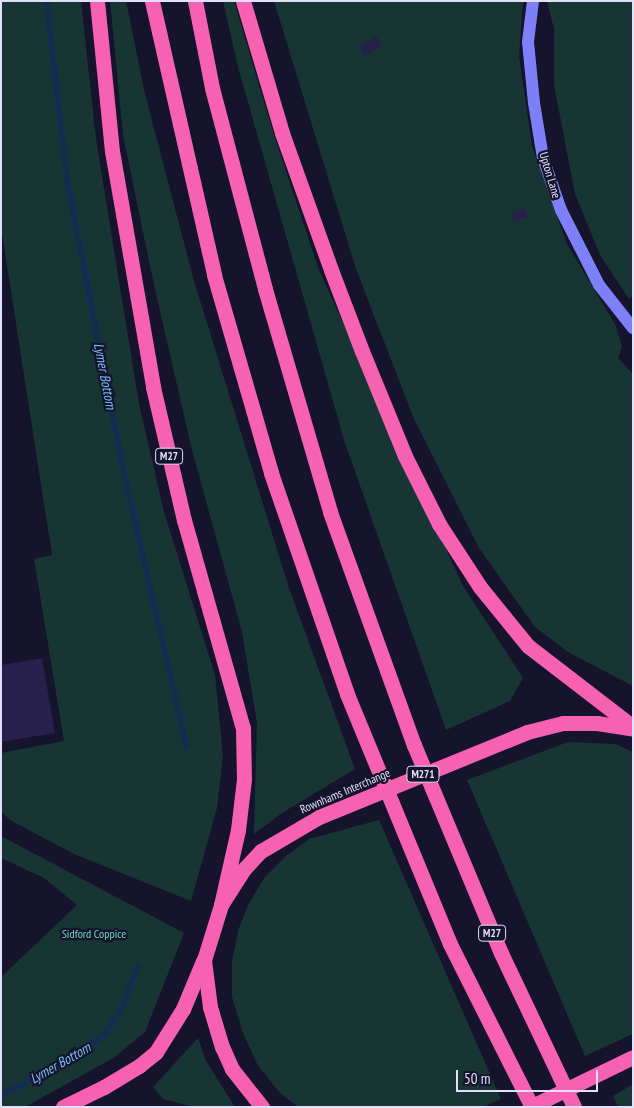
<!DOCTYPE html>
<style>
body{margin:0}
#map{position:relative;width:634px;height:1108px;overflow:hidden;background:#16132c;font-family:"PT Sans Narrow",sans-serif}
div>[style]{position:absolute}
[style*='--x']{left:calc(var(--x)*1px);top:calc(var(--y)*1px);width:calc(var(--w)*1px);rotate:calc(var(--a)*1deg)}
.green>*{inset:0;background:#173633}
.stream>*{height:5.5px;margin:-2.75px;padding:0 2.75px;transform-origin:2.75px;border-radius:2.75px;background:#132d50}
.building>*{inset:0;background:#27204c}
.secondary>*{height:12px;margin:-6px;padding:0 6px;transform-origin:6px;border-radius:6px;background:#7d80f7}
.highway>*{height:15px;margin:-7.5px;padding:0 7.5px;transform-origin:7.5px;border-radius:7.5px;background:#f662b1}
.highway-bridge>*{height:15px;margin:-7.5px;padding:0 7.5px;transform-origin:7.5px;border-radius:7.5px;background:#f662b1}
span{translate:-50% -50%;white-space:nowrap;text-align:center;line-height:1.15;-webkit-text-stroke:4.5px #16132c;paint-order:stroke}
.shield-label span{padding:1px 4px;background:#16132c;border:1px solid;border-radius:4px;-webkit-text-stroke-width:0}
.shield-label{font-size:11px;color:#e2e0fd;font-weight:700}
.street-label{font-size:12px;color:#e2e0fd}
.park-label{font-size:12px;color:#6edbba}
.water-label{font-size:14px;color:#74c1f7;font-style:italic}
.frame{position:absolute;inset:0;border:2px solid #e2e0fd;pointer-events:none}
.scale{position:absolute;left:456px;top:1070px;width:142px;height:22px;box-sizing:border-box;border:2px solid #e2e0fd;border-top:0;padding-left:6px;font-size:15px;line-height:18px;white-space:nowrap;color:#e2e0fd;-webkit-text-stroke:4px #16132c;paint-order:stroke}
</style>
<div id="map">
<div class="green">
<div style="clip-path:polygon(1px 1px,81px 1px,96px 139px,139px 404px,164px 512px,215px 675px,223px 756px,217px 808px,191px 901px,74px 854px,12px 821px,1px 812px,1px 753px,64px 741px,34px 559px,52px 555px,1px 227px)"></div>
<div style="clip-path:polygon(110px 1px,126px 1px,144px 90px,194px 281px,289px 588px,355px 769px,282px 813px,254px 834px,257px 723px,242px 632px,192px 450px,154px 285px,123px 135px)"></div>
<div style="clip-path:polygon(223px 1px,234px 1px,273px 132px,319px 270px,463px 586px,523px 678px,510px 701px,446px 730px,344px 440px,238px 67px)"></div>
<div style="clip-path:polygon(274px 1px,523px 1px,519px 56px,532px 146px,567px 244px,616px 326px,622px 347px,618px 358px,633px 374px,633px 686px,568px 652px,535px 627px,479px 548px,414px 419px,356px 269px)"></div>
<div style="clip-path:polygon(547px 1px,633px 2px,633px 296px,629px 299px,600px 255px,575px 194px,554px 85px,554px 29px)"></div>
<div style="clip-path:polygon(568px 742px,615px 744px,633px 752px,633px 1034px,585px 1056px,467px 780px)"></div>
<div style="clip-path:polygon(379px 820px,501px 1099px,483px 1107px,298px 1107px,280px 1093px,258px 1066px,243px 1033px,232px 997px,232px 961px,239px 928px,248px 905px,264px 878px,286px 856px,309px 839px)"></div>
<div style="clip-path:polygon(1px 836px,184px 933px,145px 1032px,115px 1057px,25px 1107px,1px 1107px,1px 977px,77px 905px,44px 878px,1px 858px)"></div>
<div style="clip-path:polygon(198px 1038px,206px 1061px,235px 1107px,194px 1107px,163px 1099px,153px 1087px)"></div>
<div style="clip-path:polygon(633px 1084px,633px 1107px,618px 1107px,613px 1096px)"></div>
</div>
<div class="stream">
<div style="--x:47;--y:1;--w:183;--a:83.4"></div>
<div style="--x:68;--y:183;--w:289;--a:79"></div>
<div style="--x:123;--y:467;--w:286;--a:77.1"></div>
<div style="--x:1;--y:1096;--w:84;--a:-28.4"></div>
<div style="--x:75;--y:1056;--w:36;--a:-36"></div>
<div style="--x:104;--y:1035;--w:29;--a:-55"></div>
<div style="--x:121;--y:1011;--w:47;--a:-70"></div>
</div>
<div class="building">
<div style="clip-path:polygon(377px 36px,382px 46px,365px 56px,360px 46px)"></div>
<div style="clip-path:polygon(525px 208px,528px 217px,514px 222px,510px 214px)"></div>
<div style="clip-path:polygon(42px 658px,55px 733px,1px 742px,1px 665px)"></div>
</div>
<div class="secondary">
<div style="--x:533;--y:1;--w:41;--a:97"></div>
<div style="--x:528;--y:42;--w:61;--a:84.4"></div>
<div style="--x:534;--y:103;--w:56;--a:80.7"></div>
<div style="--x:543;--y:158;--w:55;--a:70.9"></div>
<div style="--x:561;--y:210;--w:84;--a:63.1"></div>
<div style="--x:599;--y:285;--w:55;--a:51.7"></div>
</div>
<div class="highway">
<div style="--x:97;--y:1;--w:151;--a:84.3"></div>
<div style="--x:112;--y:151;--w:240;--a:80.1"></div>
<div style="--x:153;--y:387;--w:137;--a:76.9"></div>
<div style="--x:184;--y:520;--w:216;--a:74.2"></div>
<div style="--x:243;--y:728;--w:51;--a:88.9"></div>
<div style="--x:244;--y:779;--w:51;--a:96.7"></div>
<div style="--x:238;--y:830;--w:77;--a:102.8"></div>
<div style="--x:152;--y:1;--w:281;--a:77.2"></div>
<div style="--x:214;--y:275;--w:206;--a:73.9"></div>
<div style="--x:271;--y:473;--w:234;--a:71"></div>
<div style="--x:347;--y:694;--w:270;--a:67.6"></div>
<div style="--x:450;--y:944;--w:182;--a:63.3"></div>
<div style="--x:195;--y:1;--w:89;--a:78.9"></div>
<div style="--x:212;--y:88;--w:208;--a:75.2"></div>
<div style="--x:265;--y:289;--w:232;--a:73.7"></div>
<div style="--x:330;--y:512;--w:248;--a:70.2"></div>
<div style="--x:414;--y:745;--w:225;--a:67.3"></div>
<div style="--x:501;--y:953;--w:170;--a:64.6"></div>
<div style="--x:243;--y:1;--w:138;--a:73.5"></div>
<div style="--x:282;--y:133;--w:145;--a:70.3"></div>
<div style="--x:331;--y:270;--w:87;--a:69.1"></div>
<div style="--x:362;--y:351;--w:113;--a:67.7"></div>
<div style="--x:405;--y:456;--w:76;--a:63.4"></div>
<div style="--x:439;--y:524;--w:75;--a:56.9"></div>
<div style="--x:480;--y:587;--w:76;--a:50.9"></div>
<div style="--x:528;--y:646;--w:133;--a:37.6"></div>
<div style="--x:527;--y:732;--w:37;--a:-14"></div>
<div style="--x:563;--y:723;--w:34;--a:0"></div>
<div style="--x:597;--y:723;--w:36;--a:9"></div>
<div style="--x:63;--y:1107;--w:46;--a:-26"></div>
<div style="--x:104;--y:1087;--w:41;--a:-31"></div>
<div style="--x:139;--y:1066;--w:22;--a:-39"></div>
<div style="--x:156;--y:1052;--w:51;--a:-57.9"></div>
<div style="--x:183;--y:1009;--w:52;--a:-67.4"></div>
<div style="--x:262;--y:1107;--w:48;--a:-128.3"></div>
<div style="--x:232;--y:1069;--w:24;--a:-114"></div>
<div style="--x:222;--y:1047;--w:42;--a:-106.7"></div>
<div style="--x:210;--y:1007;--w:47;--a:-97.3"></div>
<div style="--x:204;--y:960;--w:58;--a:-72.8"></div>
<div style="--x:221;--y:905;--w:43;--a:-57.4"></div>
<div style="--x:244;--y:869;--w:25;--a:-47"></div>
<div style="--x:261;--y:851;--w:67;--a:-30.4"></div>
</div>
<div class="highway-bridge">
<div style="--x:319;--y:817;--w:225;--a:-22.2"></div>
<div style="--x:530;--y:1107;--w:114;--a:-25.9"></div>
</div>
<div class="shield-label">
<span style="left:169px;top:456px">M27</span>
<span style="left:423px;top:774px">M271</span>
<span style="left:492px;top:933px">M27</span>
</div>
<div class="street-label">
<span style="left:550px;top:175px;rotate:73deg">Upton Lane</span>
<span style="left:345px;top:791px;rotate:-23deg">Rownhams Interchange</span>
</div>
<div class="park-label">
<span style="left:94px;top:934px">Sidford Coppice</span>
</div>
<div class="water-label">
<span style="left:105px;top:376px;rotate:79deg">Lymer Bottom</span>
<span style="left:60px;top:1063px;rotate:-30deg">Lymer Bottom</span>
</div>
<div class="frame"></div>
<div class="scale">50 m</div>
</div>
